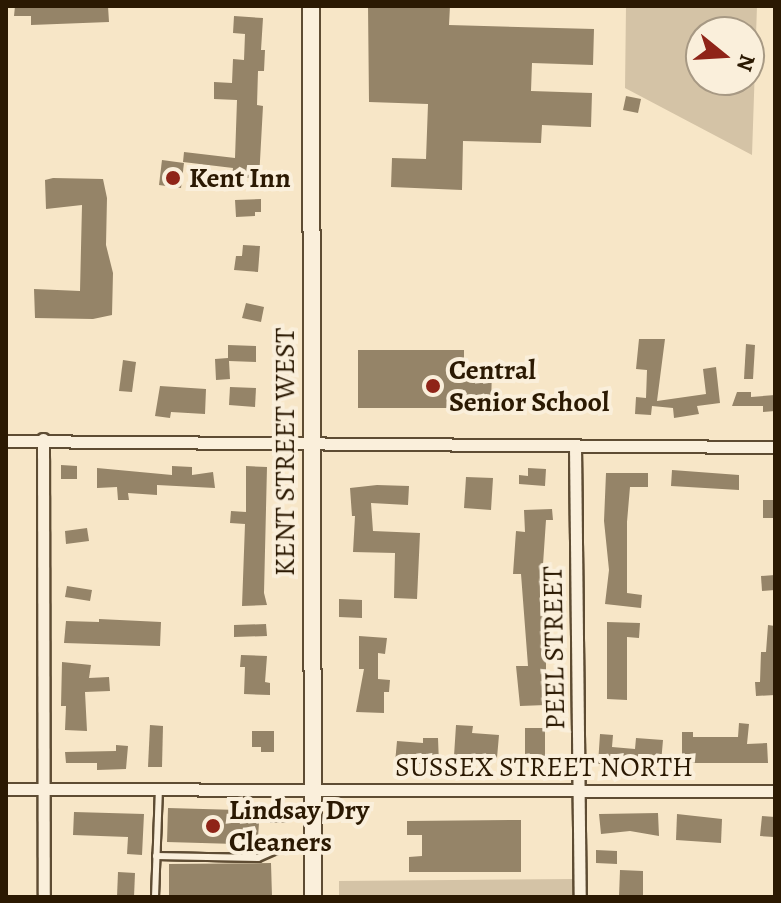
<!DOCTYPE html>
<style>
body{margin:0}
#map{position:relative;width:781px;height:903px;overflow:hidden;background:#f7e6c7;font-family:Alegreya,serif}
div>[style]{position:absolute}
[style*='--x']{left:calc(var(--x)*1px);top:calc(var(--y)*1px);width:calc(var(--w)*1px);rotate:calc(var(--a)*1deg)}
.green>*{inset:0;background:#d4c3a6}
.building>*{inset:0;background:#958468}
.roads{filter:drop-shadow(2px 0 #5e4c33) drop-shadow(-2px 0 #5e4c33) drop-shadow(0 2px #5e4c33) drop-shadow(0 -2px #5e4c33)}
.service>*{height:6px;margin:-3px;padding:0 3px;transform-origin:3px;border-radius:3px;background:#faefdb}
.minor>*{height:11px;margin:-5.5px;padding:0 5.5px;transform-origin:5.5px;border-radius:5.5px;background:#faefdb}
.secondary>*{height:16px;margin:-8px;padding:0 8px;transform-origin:8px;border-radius:8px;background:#faefdb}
.dots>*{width:22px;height:22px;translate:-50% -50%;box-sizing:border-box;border:4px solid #faefdb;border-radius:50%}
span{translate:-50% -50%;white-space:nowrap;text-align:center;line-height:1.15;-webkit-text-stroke:8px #faefdb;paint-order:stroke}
.poi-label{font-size:28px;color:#2b1902;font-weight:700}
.left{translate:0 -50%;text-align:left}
.street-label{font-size:28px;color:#2b1902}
.frame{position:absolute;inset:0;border:8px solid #2b1902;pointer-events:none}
.north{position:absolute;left:685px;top:16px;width:80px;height:80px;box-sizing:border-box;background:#faefdb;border:2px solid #a79984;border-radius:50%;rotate:108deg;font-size:22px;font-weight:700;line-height:32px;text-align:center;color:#2b1902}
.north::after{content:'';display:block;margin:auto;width:28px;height:36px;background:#8f2418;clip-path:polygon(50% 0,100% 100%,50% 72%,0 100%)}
</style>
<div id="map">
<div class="green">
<div style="clip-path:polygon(evenodd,626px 6px,757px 6px,752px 155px,625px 88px,626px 6px,701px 32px,749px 32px,749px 80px,701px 80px,701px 32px)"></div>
<div style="clip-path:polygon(575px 879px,575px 897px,339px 897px,339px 881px)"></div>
</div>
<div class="building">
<div style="clip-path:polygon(15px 6px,108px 6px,109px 22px,31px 25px,31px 16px,14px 16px)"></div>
<div style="clip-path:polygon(368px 6px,450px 6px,449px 25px,594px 29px,593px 65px,532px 63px,531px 91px,592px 93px,591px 127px,542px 125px,541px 143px,463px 141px,462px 190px,391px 187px,392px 158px,426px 159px,428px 104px,369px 102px)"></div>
<div style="clip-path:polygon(234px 16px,263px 18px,261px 50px,265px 50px,264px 71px,258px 71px,257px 105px,263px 106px,259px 179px,232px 176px,233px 168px,183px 162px,184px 152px,235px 158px,237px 100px,214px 99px,214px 82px,232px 83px,233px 59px,244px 60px,245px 34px,233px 33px)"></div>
<div style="clip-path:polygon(626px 96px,641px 99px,638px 113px,623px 110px)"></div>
<div style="clip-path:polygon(162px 160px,184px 163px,181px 188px,159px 185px)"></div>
<div style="clip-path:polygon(53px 178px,103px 179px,107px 198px,106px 245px,113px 273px,112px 315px,93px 319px,35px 318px,34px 289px,80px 291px,82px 205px,46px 209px,45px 180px)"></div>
<div style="clip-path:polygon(261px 199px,261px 212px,255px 212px,255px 216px,236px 217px,235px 200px)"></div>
<div style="clip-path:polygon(243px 245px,260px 246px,258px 272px,234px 270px,236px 256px,242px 256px)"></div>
<div style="clip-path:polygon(246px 303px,264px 307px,261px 322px,242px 318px)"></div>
<div style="clip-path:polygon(639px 339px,665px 339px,657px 401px,706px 394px,703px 369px,716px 367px,720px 403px,697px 406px,699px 414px,674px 418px,673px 408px,652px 406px,651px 415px,635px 414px,636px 397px,646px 398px,647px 370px,636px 369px)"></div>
<div style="clip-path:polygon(746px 344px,755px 345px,753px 379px,744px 379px)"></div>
<div style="clip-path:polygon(228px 345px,256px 346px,256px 362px,229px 361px,230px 379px,216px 380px,215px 359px,228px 358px)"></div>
<div style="clip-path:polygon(358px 350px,464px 350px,464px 367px,492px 367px,491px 408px,358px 408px)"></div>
<div style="clip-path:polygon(123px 360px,136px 362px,132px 392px,119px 391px)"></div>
<div style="clip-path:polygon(160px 386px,206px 389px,205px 414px,171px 412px,170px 418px,155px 416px)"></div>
<div style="clip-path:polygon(230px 387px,256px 388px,255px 407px,229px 405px)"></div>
<div style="clip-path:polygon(737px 392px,751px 392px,751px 397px,775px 395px,775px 411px,763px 412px,763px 406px,732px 406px)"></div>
<div style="clip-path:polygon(61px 465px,77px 466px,77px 479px,61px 479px)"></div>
<div style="clip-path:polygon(172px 466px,192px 467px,192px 475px,213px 472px,215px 488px,157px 485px,157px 495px,128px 493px,129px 500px,118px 500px,117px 487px,97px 488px,97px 468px,172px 475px)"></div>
<div style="clip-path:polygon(246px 466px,267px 467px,264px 593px,267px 605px,242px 606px,245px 524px,230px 523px,231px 511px,246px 512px)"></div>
<div style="clip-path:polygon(528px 468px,546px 469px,545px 486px,519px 484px,519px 475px,528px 476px)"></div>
<div style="clip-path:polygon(672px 470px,739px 475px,739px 490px,671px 486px)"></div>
<div style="clip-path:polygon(606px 473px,648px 473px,648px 487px,630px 487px,627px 522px,627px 593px,642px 595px,641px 608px,605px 604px,609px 570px,604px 521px)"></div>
<div style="clip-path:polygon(466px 477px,493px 478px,491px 510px,464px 508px)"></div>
<div style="clip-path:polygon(377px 485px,409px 486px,408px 505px,371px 503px,373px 531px,420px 533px,417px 599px,394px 598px,395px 553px,353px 552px,355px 516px,352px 516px,350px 488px)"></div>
<div style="clip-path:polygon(763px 500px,775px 500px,775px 518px,763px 518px)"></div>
<div style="clip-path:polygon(552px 509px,553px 520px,546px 520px,541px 594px,546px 594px,546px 705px,520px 706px,516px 666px,528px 666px,521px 574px,513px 574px,516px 531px,525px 532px,524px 510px)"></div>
<div style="clip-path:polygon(87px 528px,89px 541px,66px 544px,65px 531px)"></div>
<div style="clip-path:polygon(775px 575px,775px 590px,762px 591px,761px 576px)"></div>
<div style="clip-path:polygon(67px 586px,92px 590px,90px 601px,65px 597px)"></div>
<div style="clip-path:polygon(339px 599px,362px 600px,362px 618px,339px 617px)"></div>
<div style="clip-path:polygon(99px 619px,161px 622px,160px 646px,64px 643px,66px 621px,99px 622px)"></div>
<div style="clip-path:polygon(607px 622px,640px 623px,639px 638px,627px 637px,627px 700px,607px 699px)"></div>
<div style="clip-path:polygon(266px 624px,267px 636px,234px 637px,234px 625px)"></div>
<div style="clip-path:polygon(768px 625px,775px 626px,775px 695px,756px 696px,755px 682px,760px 682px,761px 652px,766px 652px)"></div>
<div style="clip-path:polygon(359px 636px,387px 638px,385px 654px,378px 653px,378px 679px,390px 680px,389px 692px,384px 692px,384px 713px,356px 712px,364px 669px,359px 669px)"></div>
<div style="clip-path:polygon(241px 655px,267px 656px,265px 682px,270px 683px,270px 695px,244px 694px,245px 667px,240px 667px)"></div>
<div style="clip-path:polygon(62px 662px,91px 665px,89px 678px,109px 677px,110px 691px,85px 692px,87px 731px,65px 730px,66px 706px,61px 706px)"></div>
<div style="clip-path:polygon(739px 723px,749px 724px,747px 744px,767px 743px,768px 763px,682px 763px,682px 732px,693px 732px,693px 737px,738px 737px)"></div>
<div style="clip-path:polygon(150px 725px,163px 726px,162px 767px,148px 767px)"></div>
<div style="clip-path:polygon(456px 725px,473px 726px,472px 733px,499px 735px,497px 758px,454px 756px)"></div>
<div style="clip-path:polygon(525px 728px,545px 728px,545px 756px,525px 756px)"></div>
<div style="clip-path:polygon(252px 731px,274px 731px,274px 752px,261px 752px,261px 747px,252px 747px)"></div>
<div style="clip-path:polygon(600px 734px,613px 735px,612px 747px,635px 749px,636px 738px,663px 740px,661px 763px,598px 764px)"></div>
<div style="clip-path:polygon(423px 738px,438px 738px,439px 764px,395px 763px,397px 741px,423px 743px)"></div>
<div style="clip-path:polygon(116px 745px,128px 746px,126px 769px,97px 770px,97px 763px,66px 763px,65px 752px,116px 751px)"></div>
<div style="clip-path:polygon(168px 808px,274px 811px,286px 808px,287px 823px,259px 823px,257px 852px,236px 852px,236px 844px,167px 842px)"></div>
<div style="clip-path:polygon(74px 812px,144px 814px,142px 855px,127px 854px,128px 837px,73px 835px)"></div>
<div style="clip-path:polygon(658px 813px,659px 836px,630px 831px,601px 834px,599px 814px)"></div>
<div style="clip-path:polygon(677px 814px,722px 819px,721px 843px,676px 840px)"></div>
<div style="clip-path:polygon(762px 816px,775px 817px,774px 837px,760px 836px)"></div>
<div style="clip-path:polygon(521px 820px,521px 872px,409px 872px,409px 857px,422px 856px,422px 835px,407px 835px,407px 821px)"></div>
<div style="clip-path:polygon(596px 850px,617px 851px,617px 864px,596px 863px)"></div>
<div style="clip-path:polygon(271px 863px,272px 897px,169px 897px,169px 864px)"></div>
<div style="clip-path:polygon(620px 870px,643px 871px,643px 897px,619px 897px)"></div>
<div style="clip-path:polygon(118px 872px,135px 873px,134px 897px,117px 897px)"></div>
</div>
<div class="roads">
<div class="service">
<div style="--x:156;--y:856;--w:102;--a:1.1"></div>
<div style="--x:258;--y:858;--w:37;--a:-24"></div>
<div style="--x:292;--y:843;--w:21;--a:3"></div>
<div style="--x:155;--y:897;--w:107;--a:-87.9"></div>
</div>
<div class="minor">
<div style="--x:43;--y:439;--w:458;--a:89.9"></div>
<div style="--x:6;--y:441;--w:769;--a:0.45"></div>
<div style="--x:575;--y:446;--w:451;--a:89.4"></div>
<div style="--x:6;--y:789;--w:769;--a:0.15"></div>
</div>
<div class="secondary">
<div style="--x:311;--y:6;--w:891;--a:89.87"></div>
</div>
</div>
<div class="dots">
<div style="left:173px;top:178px;background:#8f2418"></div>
<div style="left:433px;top:386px;background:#8f2418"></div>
<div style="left:213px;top:826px;background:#8f2418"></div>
</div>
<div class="poi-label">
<span class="left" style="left:189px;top:178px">Kent Inn</span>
<span class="left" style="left:449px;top:386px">Central<br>Senior School</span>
<span class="left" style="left:229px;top:826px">Lindsay Dry<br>Cleaners</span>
</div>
<div class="street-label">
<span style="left:285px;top:452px;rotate:-90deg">KENT STREET WEST</span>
<span style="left:554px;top:648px;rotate:-91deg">PEEL STREET</span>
<span style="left:544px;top:767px">SUSSEX STREET NORTH</span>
</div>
<div class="frame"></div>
<div class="north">N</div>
</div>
